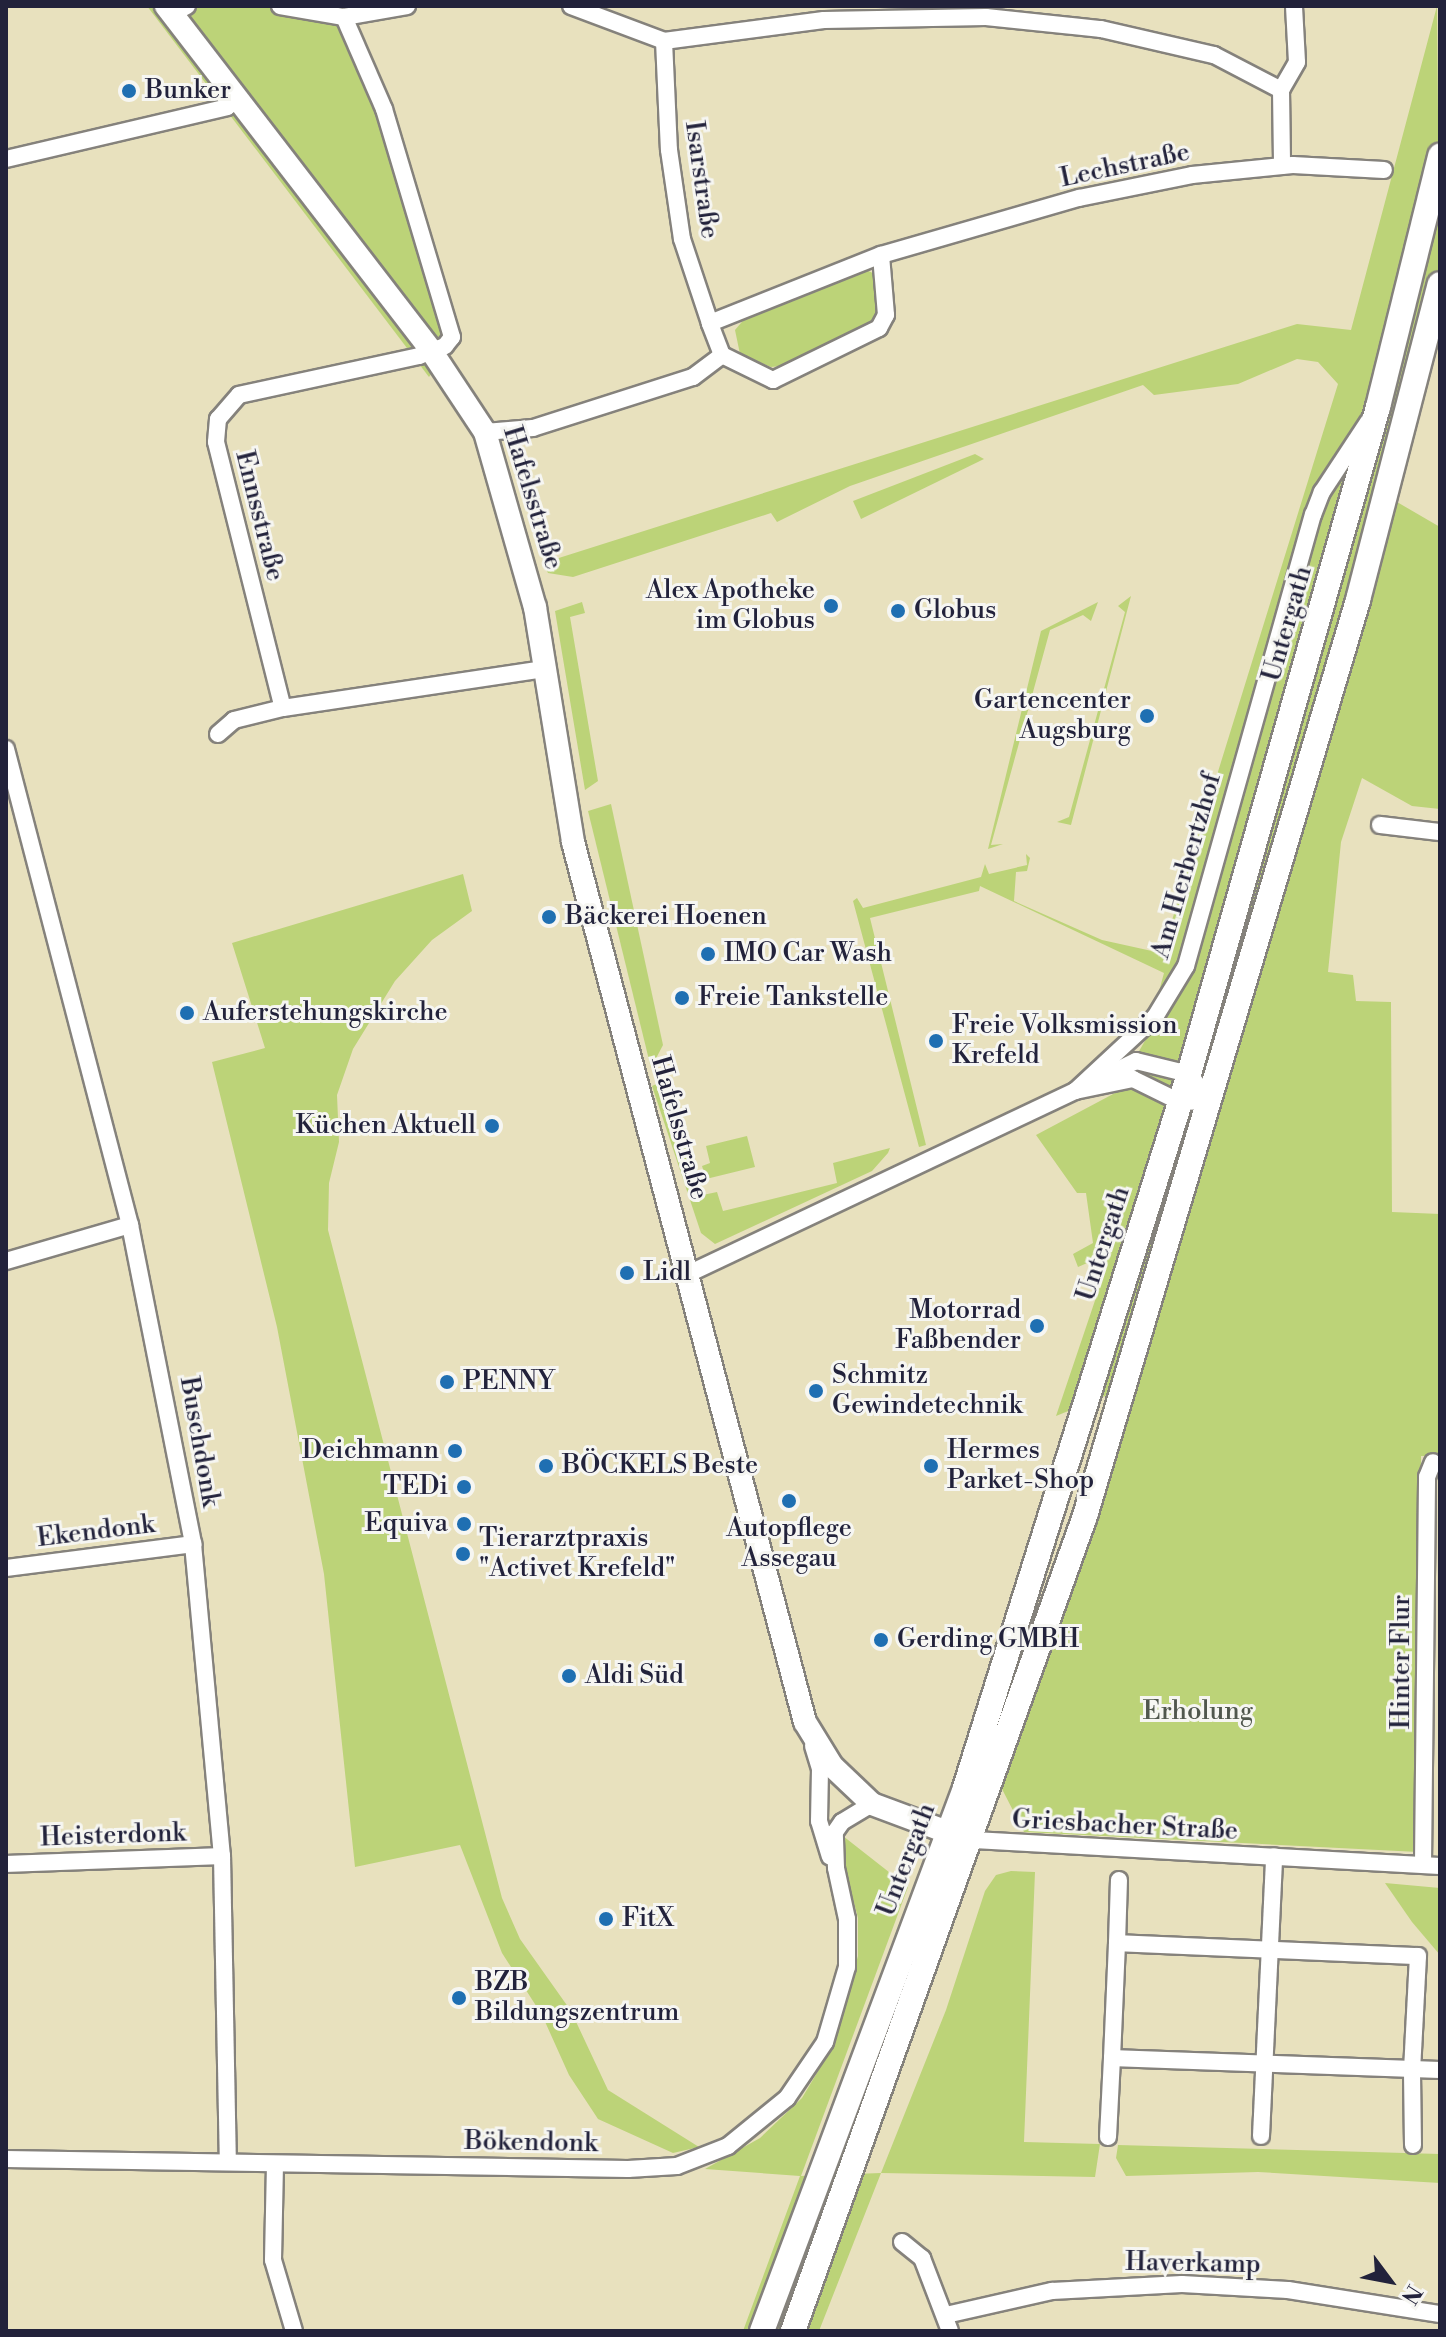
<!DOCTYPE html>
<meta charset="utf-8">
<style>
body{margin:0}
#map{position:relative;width:1446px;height:2337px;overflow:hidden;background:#e8e1be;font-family:"Libre Bodoni",serif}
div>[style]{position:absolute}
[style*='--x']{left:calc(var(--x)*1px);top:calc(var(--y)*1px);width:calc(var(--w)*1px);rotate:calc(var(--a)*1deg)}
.green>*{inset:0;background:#bcd378}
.roads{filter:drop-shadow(2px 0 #85827c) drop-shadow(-2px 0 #85827c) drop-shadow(0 2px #85827c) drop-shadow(0 -2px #85827c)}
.minor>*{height:16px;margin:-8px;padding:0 8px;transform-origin:8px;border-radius:8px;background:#fff}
.secondary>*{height:22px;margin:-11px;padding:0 11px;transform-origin:11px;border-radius:11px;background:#fff}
.primary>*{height:24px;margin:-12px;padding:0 12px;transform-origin:12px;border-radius:12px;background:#fff}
.dots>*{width:22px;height:22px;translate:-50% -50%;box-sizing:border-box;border:4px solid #f6f6f2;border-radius:50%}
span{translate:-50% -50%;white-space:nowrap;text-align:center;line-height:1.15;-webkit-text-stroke:6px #f6f6f2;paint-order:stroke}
.poi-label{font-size:26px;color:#22223b}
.left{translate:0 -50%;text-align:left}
.right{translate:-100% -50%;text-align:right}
.street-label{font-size:26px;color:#22223b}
.park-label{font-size:26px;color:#50574d}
.frame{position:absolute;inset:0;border:8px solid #22223b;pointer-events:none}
.north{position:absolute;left:1350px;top:2241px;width:80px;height:80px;-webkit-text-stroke:6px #f6f6f2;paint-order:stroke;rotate:122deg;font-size:22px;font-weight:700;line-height:32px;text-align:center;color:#22223b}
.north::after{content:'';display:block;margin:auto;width:28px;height:36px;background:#22223b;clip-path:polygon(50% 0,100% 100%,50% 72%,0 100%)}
</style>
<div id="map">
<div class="green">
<div style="clip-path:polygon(147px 6px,348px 8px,427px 224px,458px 339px,429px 377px)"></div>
<div style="clip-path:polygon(1437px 6px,1440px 330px,1397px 502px,1440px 527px,1440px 809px,1412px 806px,1362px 778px,1341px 842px,1328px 972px,1353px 975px,1356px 1001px,1391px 1002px,1392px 1212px,1440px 1214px,1440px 1456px,1421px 1456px,1418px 1852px,1024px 1832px,1002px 1789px,1137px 1383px,1056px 1416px,1107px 1265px,1094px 1260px,1078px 1267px,1073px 1254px,1093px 1243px,1086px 1193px,1077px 1193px,1036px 1135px,1115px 1093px,1146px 1039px,1164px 973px,980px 886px,979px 891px,870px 918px,926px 1145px,919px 1147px,853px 901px,857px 898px,863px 908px,981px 877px,985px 864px,989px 874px,1027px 865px,1026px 854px,1030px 858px,1027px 871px,1016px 872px,1014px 901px,1102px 940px,1170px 955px,1174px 942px,1169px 942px,1169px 930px,1338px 384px,1318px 362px,1297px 359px,1238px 384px,1154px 395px,1143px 385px,850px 486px,777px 522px,771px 513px,573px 577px,548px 573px,543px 563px,1297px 324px,1351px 330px)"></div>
<div style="clip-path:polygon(862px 268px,877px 275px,878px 317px,868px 328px,791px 365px,771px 367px,740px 354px,735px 330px,752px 310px)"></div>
<div style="clip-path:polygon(975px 454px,984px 459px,861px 519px,853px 501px)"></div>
<div style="clip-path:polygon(1131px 596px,1071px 825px,1057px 822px,1069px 817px,1125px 612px,1118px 606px)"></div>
<div style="clip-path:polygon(582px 602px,585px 613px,570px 617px,598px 781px,585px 790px,555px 611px)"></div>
<div style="clip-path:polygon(1098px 602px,1091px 621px,1083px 615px,1050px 630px,991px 845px,1003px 844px,988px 849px,1041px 631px)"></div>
<div style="clip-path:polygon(611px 804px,663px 1045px,651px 1068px,588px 811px)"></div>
<div style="clip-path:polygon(463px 874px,472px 911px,432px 940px,395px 981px,353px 1049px,337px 1095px,339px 1142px,329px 1183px,328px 1230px,502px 1898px,520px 1939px,571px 2011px,608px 2090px,699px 2147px,673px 2153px,598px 2119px,569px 2075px,542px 2015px,502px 1953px,460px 1845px,355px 1867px,324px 1574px,277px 1327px,212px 1062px,265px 1048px,232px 943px)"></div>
<div style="clip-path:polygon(661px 1082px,671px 1088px,698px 1196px,717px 1192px,723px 1211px,837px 1183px,833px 1163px,890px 1148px,888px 1153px,872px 1171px,715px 1244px,701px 1233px,652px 1086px)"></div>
<div style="clip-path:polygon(747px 1136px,755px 1167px,706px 1179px,702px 1166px,710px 1163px,706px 1146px)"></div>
<div style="clip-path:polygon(843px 1836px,908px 1887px,801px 2176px,881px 2173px,946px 2010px,985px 1891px,996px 1875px,1011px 1871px,1035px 1872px,1024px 2142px,1100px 2144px,1095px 2177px,881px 2173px,819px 2331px,743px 2331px,800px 2176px,705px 2169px,760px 2138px,802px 2098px,833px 2046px,858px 1956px,858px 1918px,843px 1861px)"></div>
<div style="clip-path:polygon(1385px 1883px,1440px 1888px,1440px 1955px,1412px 1922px)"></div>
<div style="clip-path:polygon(1118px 2145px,1440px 2154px,1440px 2183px,1258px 2172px,1126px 2176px,1116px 2158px)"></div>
</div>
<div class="roads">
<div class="minor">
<div style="--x:280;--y:6;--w:65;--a:9.8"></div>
<div style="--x:344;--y:17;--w:64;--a:-9.9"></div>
<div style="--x:571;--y:6;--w:99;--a:20.6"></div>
<div style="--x:664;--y:41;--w:161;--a:-7.5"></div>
<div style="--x:824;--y:20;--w:162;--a:-1.1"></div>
<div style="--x:986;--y:17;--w:116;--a:6"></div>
<div style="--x:1101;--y:29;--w:116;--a:13"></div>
<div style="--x:1214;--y:55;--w:76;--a:27.6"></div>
<div style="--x:1281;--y:90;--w:76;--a:89.2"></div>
<div style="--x:172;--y:14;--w:17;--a:-28"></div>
<div style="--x:344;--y:17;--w:100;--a:66.5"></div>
<div style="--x:384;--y:109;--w:238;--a:73.4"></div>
<div style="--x:452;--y:337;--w:11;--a:128"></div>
<div style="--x:445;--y:346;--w:28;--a:159"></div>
<div style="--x:419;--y:356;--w:184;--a:167.8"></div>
<div style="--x:239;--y:395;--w:32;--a:131"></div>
<div style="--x:218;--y:419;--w:23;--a:95"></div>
<div style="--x:216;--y:442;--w:274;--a:75.9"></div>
<div style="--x:283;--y:708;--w:264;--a:-8.5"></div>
<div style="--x:664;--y:41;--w:109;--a:87.4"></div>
<div style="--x:669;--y:150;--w:90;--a:81.7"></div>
<div style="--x:682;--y:239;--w:89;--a:71.6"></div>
<div style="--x:1281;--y:90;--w:32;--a:-60"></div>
<div style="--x:1297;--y:62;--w:56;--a:-93.1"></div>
<div style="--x:6;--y:159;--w:227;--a:-13.2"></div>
<div style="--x:227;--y:107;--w:12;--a:-35"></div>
<div style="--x:722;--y:355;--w:57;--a:26.1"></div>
<div style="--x:773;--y:380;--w:118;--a:-26.1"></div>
<div style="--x:879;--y:328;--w:15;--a:-62"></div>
<div style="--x:886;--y:315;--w:60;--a:-94.8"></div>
<div style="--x:485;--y:432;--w:48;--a:-4.8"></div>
<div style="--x:533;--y:428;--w:168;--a:-17.7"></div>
<div style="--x:693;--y:377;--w:36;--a:-37"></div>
<div style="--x:722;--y:355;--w:34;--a:-111"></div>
<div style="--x:710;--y:323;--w:184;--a:-21.7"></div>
<div style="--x:881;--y:255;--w:206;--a:-16.1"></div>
<div style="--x:1079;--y:198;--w:115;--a:-11.5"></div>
<div style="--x:1192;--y:175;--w:101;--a:-5.7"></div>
<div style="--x:1293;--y:165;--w:91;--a:3.1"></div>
<div style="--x:218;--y:734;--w:21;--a:-41"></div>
<div style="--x:234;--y:720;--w:50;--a:-13.8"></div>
<div style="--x:6;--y:749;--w:492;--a:75.4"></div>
<div style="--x:130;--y:1225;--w:325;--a:78.8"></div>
<div style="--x:193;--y:1544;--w:313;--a:84.7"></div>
<div style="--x:222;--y:1856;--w:306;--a:88.9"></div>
<div style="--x:1380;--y:825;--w:60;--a:6.7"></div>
<div style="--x:1136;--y:1061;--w:55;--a:13.8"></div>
<div style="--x:1189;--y:1074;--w:34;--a:52"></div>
<div style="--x:1210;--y:1101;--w:30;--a:178"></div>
<div style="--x:1180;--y:1102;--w:52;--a:-153.9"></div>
<div style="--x:1133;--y:1079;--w:59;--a:168.3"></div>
<div style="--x:1075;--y:1091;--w:68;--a:-26.2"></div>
<div style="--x:6;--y:1261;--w:129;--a:-16.2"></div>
<div style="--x:690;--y:1273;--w:426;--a:-25.3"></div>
<div style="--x:1075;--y:1091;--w:109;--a:-42.8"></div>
<div style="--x:1155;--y:1017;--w:60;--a:-58.7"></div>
<div style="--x:1186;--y:966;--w:469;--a:-74.3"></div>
<div style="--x:1313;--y:515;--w:25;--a:-69"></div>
<div style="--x:1322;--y:492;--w:84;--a:-56.7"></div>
<div style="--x:6;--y:1568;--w:189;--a:-7.3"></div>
<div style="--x:813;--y:1746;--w:24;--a:73"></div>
<div style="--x:820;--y:1769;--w:52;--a:91.1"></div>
<div style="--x:819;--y:1821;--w:37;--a:73"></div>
<div style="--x:973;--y:1840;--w:468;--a:3.2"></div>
<div style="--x:6;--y:1864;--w:216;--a:-2.1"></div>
<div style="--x:1423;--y:1864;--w:387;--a:-89.4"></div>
<div style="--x:1427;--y:1477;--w:16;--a:-68"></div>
<div style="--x:1117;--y:1943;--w:301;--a:2.5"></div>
<div style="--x:1418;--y:1956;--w:113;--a:93"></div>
<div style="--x:1412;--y:2069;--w:300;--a:-177.9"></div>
<div style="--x:1112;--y:2058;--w:115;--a:-87.5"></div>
<div style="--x:1117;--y:1943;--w:63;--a:-88.2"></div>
<div style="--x:1261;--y:2136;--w:280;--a:-87.3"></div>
<div style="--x:1108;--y:2137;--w:79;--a:-87.1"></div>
<div style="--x:1413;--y:2145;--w:76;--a:-90.8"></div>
<div style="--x:1412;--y:2069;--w:28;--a:2"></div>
<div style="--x:6;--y:2159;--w:622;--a:0.92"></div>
<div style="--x:628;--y:2169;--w:49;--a:-3.5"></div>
<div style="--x:677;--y:2166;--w:55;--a:-21.4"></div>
<div style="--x:728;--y:2146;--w:76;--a:-39.1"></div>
<div style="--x:787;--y:2098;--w:68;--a:-55.8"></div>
<div style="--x:825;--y:2042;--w:78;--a:-73.7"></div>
<div style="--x:847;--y:1967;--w:48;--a:-90"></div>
<div style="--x:847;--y:1919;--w:52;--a:-102.2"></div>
<div style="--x:836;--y:1868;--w:36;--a:-92"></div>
<div style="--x:835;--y:1832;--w:12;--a:-55"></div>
<div style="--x:842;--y:1822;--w:35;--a:-31"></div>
<div style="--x:275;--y:2164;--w:96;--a:91.2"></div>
<div style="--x:273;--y:2260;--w:74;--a:73.5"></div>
<div style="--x:902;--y:2242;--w:26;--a:39"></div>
<div style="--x:922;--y:2258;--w:78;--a:69"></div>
<div style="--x:946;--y:2315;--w:109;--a:-12.8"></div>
<div style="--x:1052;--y:2291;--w:130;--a:-3.1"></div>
<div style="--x:1182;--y:2284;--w:106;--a:3.2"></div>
<div style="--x:1288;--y:2290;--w:154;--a:9"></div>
</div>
<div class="secondary">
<div style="--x:166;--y:6;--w:436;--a:52.4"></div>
<div style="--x:432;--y:352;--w:96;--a:56.5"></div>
<div style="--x:485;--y:432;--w:182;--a:74.1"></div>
<div style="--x:535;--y:607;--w:238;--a:80.8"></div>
<div style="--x:573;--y:842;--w:910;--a:75.23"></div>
<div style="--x:805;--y:1722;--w:52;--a:58.5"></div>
<div style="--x:832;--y:1766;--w:55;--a:43.5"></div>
<div style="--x:872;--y:1804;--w:100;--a:20.4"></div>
</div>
<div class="primary">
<div style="--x:762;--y:2331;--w:577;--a:-69.49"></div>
<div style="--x:964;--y:1791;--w:751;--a:-72.58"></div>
<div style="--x:1189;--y:1074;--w:693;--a:-74.18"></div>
<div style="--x:1378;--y:407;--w:259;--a:-76.1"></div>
<div style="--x:793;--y:2331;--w:866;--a:-70.29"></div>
<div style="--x:1085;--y:1516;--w:956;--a:-73.4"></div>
<div style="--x:1358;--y:600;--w:326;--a:-75.5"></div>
</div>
</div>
<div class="dots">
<div style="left:129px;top:91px;background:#1f6fb2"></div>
<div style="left:831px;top:606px;background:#1f6fb2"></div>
<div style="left:898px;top:611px;background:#1f6fb2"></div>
<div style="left:1147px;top:716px;background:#1f6fb2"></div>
<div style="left:549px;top:917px;background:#1f6fb2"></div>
<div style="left:708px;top:954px;background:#1f6fb2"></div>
<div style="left:682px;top:998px;background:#1f6fb2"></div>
<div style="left:187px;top:1013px;background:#1f6fb2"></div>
<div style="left:936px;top:1041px;background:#1f6fb2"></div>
<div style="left:492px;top:1126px;background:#1f6fb2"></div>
<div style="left:627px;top:1273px;background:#1f6fb2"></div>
<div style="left:1037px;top:1326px;background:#1f6fb2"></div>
<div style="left:447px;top:1382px;background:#1f6fb2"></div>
<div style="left:816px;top:1391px;background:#1f6fb2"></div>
<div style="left:455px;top:1451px;background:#1f6fb2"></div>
<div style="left:546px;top:1466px;background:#1f6fb2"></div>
<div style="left:931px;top:1466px;background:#1f6fb2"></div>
<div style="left:464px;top:1487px;background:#1f6fb2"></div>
<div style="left:789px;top:1501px;background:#1f6fb2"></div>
<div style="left:464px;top:1524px;background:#1f6fb2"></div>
<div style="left:463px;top:1554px;background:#1f6fb2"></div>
<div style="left:881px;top:1640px;background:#1f6fb2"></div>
<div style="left:569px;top:1676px;background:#1f6fb2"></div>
<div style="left:606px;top:1919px;background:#1f6fb2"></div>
<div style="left:459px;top:1998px;background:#1f6fb2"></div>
</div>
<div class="poi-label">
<span class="left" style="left:145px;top:91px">Bunker</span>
<span class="right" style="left:815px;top:606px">Alex Apotheke<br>im Globus</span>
<span class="left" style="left:914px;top:611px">Globus</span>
<span class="right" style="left:1131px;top:716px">Gartencenter<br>Augsburg</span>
<span class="left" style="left:565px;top:917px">Bäckerei Hoenen</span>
<span class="left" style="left:724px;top:954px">IMO Car Wash</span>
<span class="left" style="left:698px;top:998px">Freie Tankstelle</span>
<span class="left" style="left:203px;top:1013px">Auferstehungskirche</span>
<span class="left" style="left:952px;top:1041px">Freie Volksmission<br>Krefeld</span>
<span class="right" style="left:476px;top:1126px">Küchen Aktuell</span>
<span class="left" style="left:643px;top:1273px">Lidl</span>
<span class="right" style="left:1021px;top:1326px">Motorrad<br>Faßbender</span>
<span class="left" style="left:832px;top:1391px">Schmitz<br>Gewindetechnik</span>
<span class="left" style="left:463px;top:1382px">PENNY</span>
<span class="right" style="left:439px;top:1451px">Deichmann</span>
<span class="left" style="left:947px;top:1466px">Hermes<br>Parket-Shop</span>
<span class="left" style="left:562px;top:1466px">BÖCKELS Beste</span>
<span class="right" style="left:448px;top:1487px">TEDi</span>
<span class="right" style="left:448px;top:1524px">Equiva</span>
<span style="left:789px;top:1544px">Autopflege<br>Assegau</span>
<span class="left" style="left:479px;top:1554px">Tierarztpraxis<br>"Activet Krefeld"</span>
<span class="left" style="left:897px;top:1640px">Gerding GMBH</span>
<span class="left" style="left:585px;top:1676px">Aldi Süd</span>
<span class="left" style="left:622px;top:1919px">FitX</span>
<span class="left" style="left:475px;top:1998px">BZB<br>Bildungszentrum</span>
</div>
<div class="street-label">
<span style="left:1125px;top:166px;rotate:-12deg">Lechstraße</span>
<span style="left:701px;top:180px;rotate:82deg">Isarstraße</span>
<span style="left:532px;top:498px;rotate:73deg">Hafelsstraße</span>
<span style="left:259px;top:516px;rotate:76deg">Ennsstraße</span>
<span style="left:1288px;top:624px;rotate:-74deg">Untergath</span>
<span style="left:1187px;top:866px;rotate:-74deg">Am Herbertzhof</span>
<span style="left:679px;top:1128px;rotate:74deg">Hafelsstraße</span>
<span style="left:1104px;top:1244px;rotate:-72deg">Untergath</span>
<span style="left:199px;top:1442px;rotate:80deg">Buschdonk</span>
<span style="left:96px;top:1532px;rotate:-7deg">Ekendonk</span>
<span style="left:1402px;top:1662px;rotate:-90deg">Hinter Flur</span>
<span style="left:1125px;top:1826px;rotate:3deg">Griesbacher Straße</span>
<span style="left:113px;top:1836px;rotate:-2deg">Heisterdonk</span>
<span style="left:907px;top:1860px;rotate:-69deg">Untergath</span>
<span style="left:531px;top:2143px;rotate:1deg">Bökendonk</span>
<span style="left:1193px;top:2264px;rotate:1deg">Haverkamp</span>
</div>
<div class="park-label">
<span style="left:1198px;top:1712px">Erholung</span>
</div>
<div class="frame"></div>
<div class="north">N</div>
</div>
